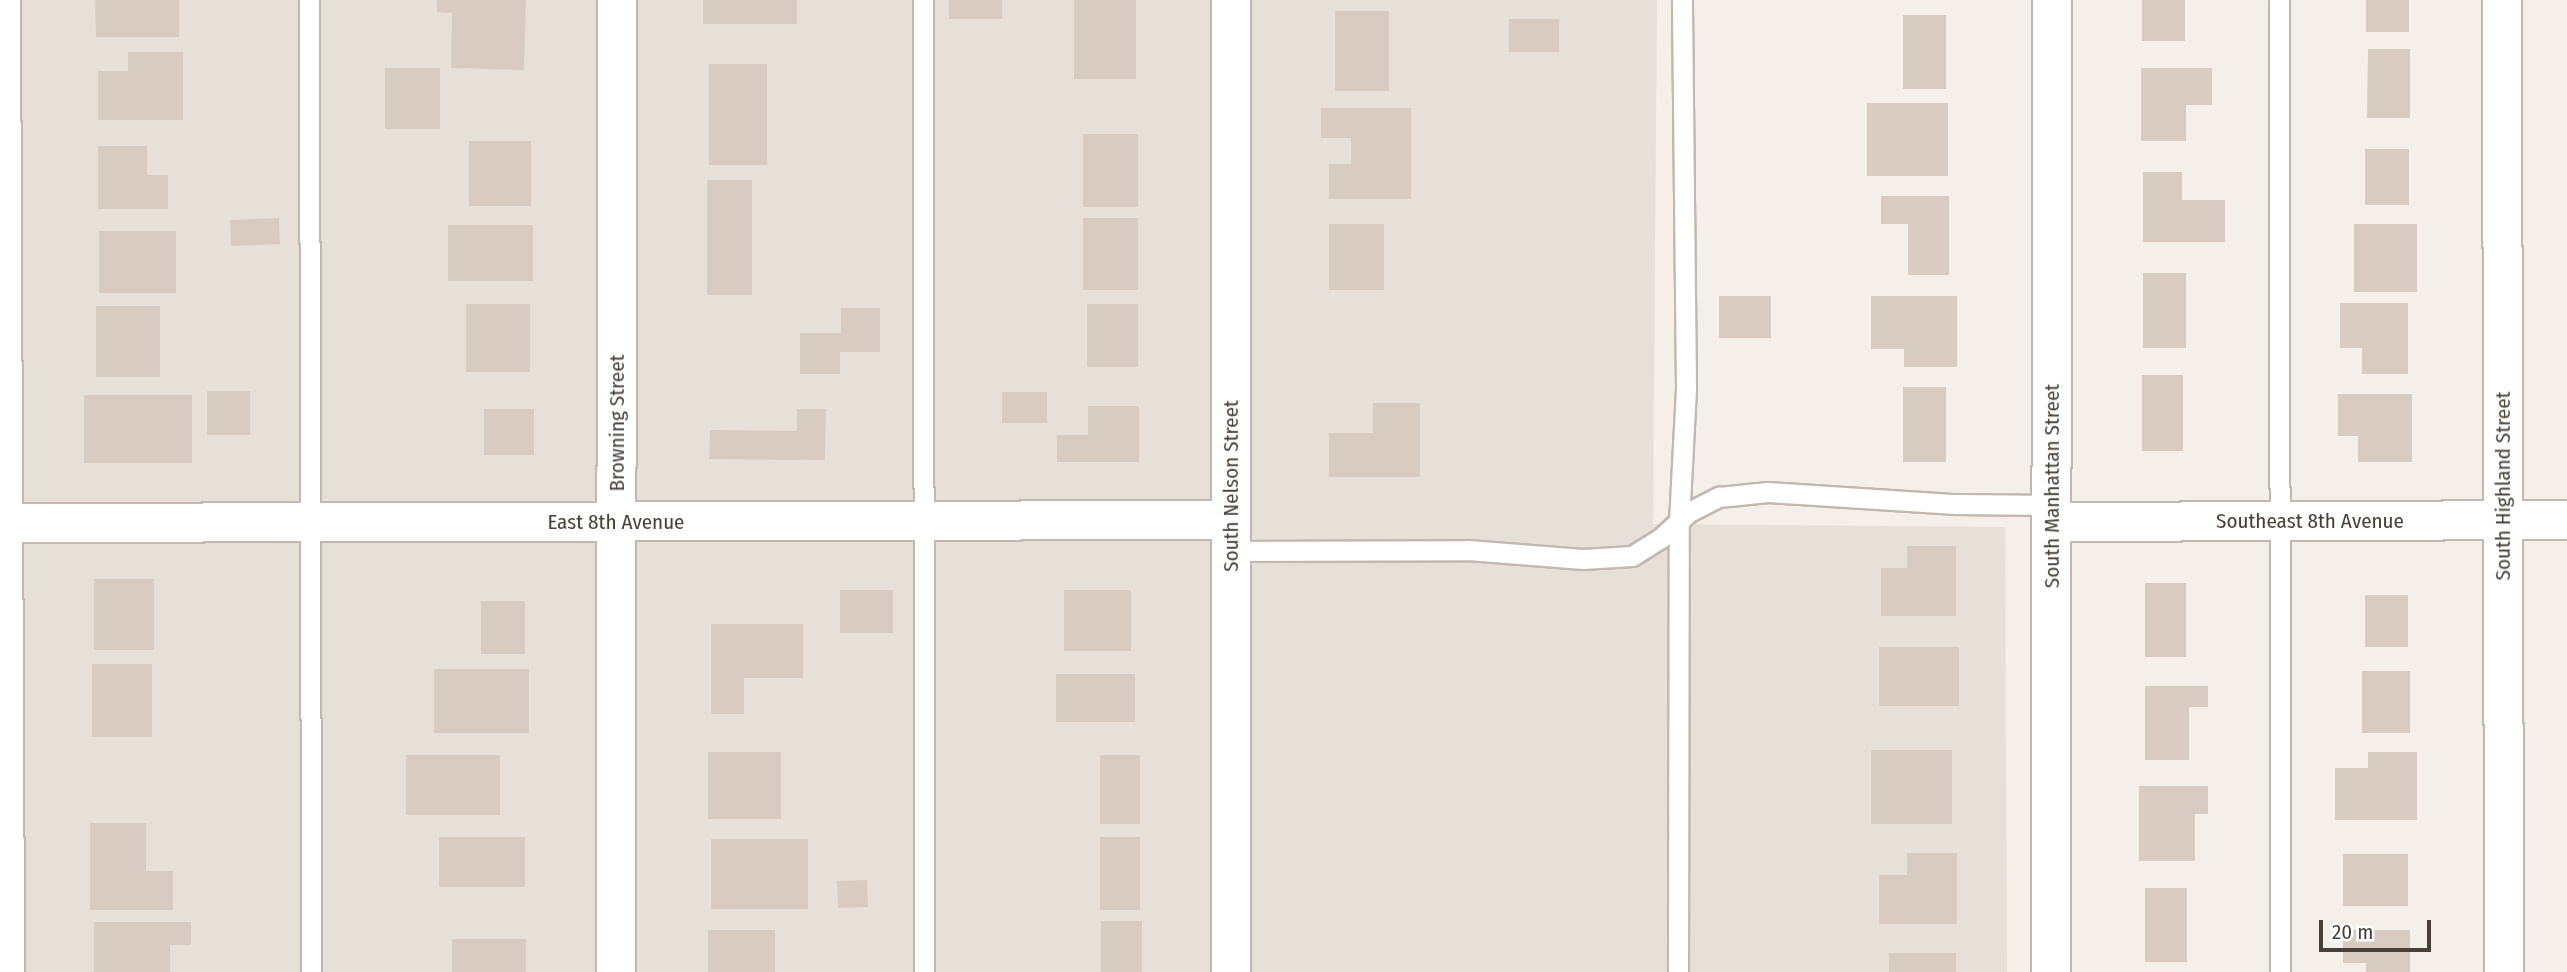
<!DOCTYPE html>
<style>
body{margin:0}
#map{position:relative;width:2567px;height:972px;overflow:hidden;background:#f4efe9;font-family:"Fira Sans Condensed",sans-serif}
div>[style]{position:absolute}
[style*='--x']{left:calc(var(--x)*1px);top:calc(var(--y)*1px);width:calc(var(--w)*1px);rotate:calc(var(--a)*1deg)}
.residential>*{inset:0;background:#e7e0d8}
.building>*{inset:0;background:#d8ccc2}
.roads{filter:drop-shadow(2px 0 #c2b8af) drop-shadow(-2px 0 #c2b8af) drop-shadow(0 2px #c2b8af) drop-shadow(0 -2px #c2b8af)}
.service>*{height:19px;margin:-9.5px;padding:0 9.5px;transform-origin:9.5px;border-radius:9.5px;background:#fff}
.minor>*{height:38px;margin:-19px;padding:0 19px;transform-origin:19px;border-radius:19px;background:#fff}
.tertiary>*{height:38px;margin:-19px;padding:0 19px;transform-origin:19px;border-radius:19px;background:#fff}
span{translate:-50% -50%;white-space:nowrap;text-align:center;line-height:1.15;-webkit-text-stroke:7px #fff;paint-order:stroke}
.street-label{font-size:21px;color:#473f38}
.scale{position:absolute;left:2319px;top:920px;width:112px;height:32px;box-sizing:border-box;border:4px solid #473f38;border-top:0;padding-left:9px;font-size:21px;line-height:24px;white-space:nowrap;color:#473f38;-webkit-text-stroke:5px #fff;paint-order:stroke}
</style>
<div id="map">
<div class="residential">
<div style="clip-path:polygon(0 0,1657px 0,1653px 524px,2005px 527px,2007px 972px,0 972px)"></div>
</div>
<div class="building">
<div style="clip-path:polygon(95px 0,179px 0,179px 37px,96px 37px)"></div>
<div style="clip-path:polygon(437px 0,526px 0,524px 70px,451px 68px,452px 13px,437px 12px)"></div>
<div style="clip-path:polygon(703px 0,797px 0,797px 24px,703px 24px)"></div>
<div style="clip-path:polygon(949px 0,1002px 0,1002px 19px,949px 19px)"></div>
<div style="clip-path:polygon(1074px 0,1136px 0,1136px 79px,1074px 79px)"></div>
<div style="clip-path:polygon(2142px 0,2185px 0,2185px 41px,2142px 41px)"></div>
<div style="clip-path:polygon(2366px 0,2409px 0,2409px 32px,2366px 32px)"></div>
<div style="clip-path:polygon(1335px 11px,1389px 11px,1389px 91px,1335px 91px)"></div>
<div style="clip-path:polygon(1903px 15px,1946px 15px,1946px 89px,1903px 89px)"></div>
<div style="clip-path:polygon(1509px 19px,1559px 19px,1559px 52px,1509px 52px)"></div>
<div style="clip-path:polygon(2368px 49px,2410px 49px,2410px 118px,2367px 118px)"></div>
<div style="clip-path:polygon(128px 52px,183px 52px,183px 120px,98px 120px,98px 71px,128px 71px)"></div>
<div style="clip-path:polygon(709px 64px,767px 64px,767px 165px,709px 165px)"></div>
<div style="clip-path:polygon(385px 68px,440px 68px,440px 129px,385px 129px)"></div>
<div style="clip-path:polygon(2141px 68px,2212px 68px,2212px 105px,2186px 105px,2186px 141px,2141px 141px)"></div>
<div style="clip-path:polygon(1867px 103px,1948px 103px,1948px 176px,1867px 176px)"></div>
<div style="clip-path:polygon(1321px 108px,1411px 108px,1411px 199px,1329px 199px,1329px 164px,1351px 164px,1351px 138px,1321px 138px)"></div>
<div style="clip-path:polygon(1083px 134px,1138px 134px,1138px 207px,1083px 207px)"></div>
<div style="clip-path:polygon(469px 141px,531px 141px,531px 206px,469px 206px)"></div>
<div style="clip-path:polygon(98px 146px,147px 146px,147px 175px,168px 175px,168px 209px,98px 209px)"></div>
<div style="clip-path:polygon(2365px 149px,2409px 149px,2409px 205px,2365px 205px)"></div>
<div style="clip-path:polygon(2143px 172px,2182px 172px,2182px 200px,2225px 200px,2225px 242px,2143px 242px)"></div>
<div style="clip-path:polygon(707px 180px,752px 180px,752px 295px,707px 295px)"></div>
<div style="clip-path:polygon(1881px 196px,1949px 196px,1949px 275px,1908px 275px,1908px 224px,1881px 224px)"></div>
<div style="clip-path:polygon(279px 218px,280px 244px,231px 246px,230px 220px)"></div>
<div style="clip-path:polygon(1083px 218px,1138px 218px,1138px 290px,1083px 290px)"></div>
<div style="clip-path:polygon(1329px 224px,1384px 224px,1384px 290px,1329px 290px)"></div>
<div style="clip-path:polygon(2354px 224px,2417px 224px,2417px 292px,2354px 292px)"></div>
<div style="clip-path:polygon(448px 225px,533px 225px,533px 281px,448px 281px)"></div>
<div style="clip-path:polygon(99px 231px,176px 231px,176px 293px,99px 293px)"></div>
<div style="clip-path:polygon(2143px 273px,2186px 273px,2186px 348px,2143px 348px)"></div>
<div style="clip-path:polygon(1719px 296px,1771px 296px,1771px 338px,1719px 338px)"></div>
<div style="clip-path:polygon(1871px 296px,1957px 296px,1957px 367px,1904px 367px,1904px 349px,1871px 349px)"></div>
<div style="clip-path:polygon(2340px 303px,2408px 303px,2408px 374px,2362px 374px,2362px 348px,2340px 348px)"></div>
<div style="clip-path:polygon(466px 304px,530px 304px,530px 372px,466px 372px)"></div>
<div style="clip-path:polygon(1087px 304px,1138px 304px,1138px 367px,1087px 367px)"></div>
<div style="clip-path:polygon(96px 306px,160px 306px,160px 377px,96px 377px)"></div>
<div style="clip-path:polygon(841px 308px,880px 308px,880px 352px,840px 352px,840px 374px,800px 374px,800px 333px,841px 333px)"></div>
<div style="clip-path:polygon(2142px 375px,2183px 375px,2183px 451px,2142px 451px)"></div>
<div style="clip-path:polygon(1903px 387px,1946px 387px,1946px 462px,1903px 462px)"></div>
<div style="clip-path:polygon(207px 391px,250px 391px,250px 435px,207px 435px)"></div>
<div style="clip-path:polygon(1002px 392px,1047px 392px,1047px 423px,1002px 423px)"></div>
<div style="clip-path:polygon(2338px 394px,2412px 394px,2412px 462px,2358px 462px,2358px 436px,2338px 436px)"></div>
<div style="clip-path:polygon(84px 395px,192px 395px,192px 463px,84px 463px)"></div>
<div style="clip-path:polygon(1373px 403px,1420px 403px,1420px 477px,1329px 477px,1329px 433px,1373px 433px)"></div>
<div style="clip-path:polygon(1088px 406px,1139px 406px,1139px 462px,1057px 462px,1057px 435px,1088px 435px)"></div>
<div style="clip-path:polygon(484px 409px,534px 409px,534px 455px,484px 455px)"></div>
<div style="clip-path:polygon(797px 409px,826px 409px,825px 460px,709px 459px,710px 430px,797px 431px)"></div>
<div style="clip-path:polygon(1907px 546px,1956px 546px,1956px 616px,1881px 616px,1881px 568px,1907px 568px)"></div>
<div style="clip-path:polygon(94px 579px,154px 579px,154px 650px,94px 650px)"></div>
<div style="clip-path:polygon(2145px 583px,2186px 583px,2186px 657px,2145px 657px)"></div>
<div style="clip-path:polygon(840px 590px,893px 590px,893px 633px,840px 633px)"></div>
<div style="clip-path:polygon(1064px 590px,1131px 590px,1131px 651px,1064px 651px)"></div>
<div style="clip-path:polygon(2365px 595px,2408px 595px,2408px 647px,2365px 647px)"></div>
<div style="clip-path:polygon(481px 601px,525px 601px,525px 654px,481px 654px)"></div>
<div style="clip-path:polygon(711px 624px,803px 624px,803px 678px,744px 678px,744px 714px,711px 714px)"></div>
<div style="clip-path:polygon(1879px 647px,1959px 647px,1959px 706px,1879px 706px)"></div>
<div style="clip-path:polygon(92px 664px,152px 664px,152px 737px,92px 737px)"></div>
<div style="clip-path:polygon(434px 669px,529px 669px,529px 733px,434px 733px)"></div>
<div style="clip-path:polygon(2362px 671px,2410px 671px,2410px 733px,2362px 733px)"></div>
<div style="clip-path:polygon(1056px 674px,1135px 674px,1135px 722px,1056px 722px)"></div>
<div style="clip-path:polygon(2145px 686px,2208px 686px,2208px 707px,2189px 707px,2189px 760px,2145px 760px)"></div>
<div style="clip-path:polygon(1871px 750px,1952px 750px,1952px 824px,1871px 824px)"></div>
<div style="clip-path:polygon(708px 752px,781px 752px,781px 819px,708px 819px)"></div>
<div style="clip-path:polygon(2368px 752px,2417px 752px,2417px 820px,2335px 820px,2335px 768px,2368px 768px)"></div>
<div style="clip-path:polygon(406px 755px,500px 755px,500px 815px,406px 815px)"></div>
<div style="clip-path:polygon(1100px 755px,1140px 755px,1140px 824px,1100px 824px)"></div>
<div style="clip-path:polygon(2139px 786px,2208px 786px,2208px 814px,2195px 814px,2195px 861px,2139px 861px)"></div>
<div style="clip-path:polygon(90px 823px,146px 823px,146px 871px,173px 871px,173px 910px,90px 910px)"></div>
<div style="clip-path:polygon(439px 837px,525px 837px,525px 887px,439px 887px)"></div>
<div style="clip-path:polygon(1100px 837px,1140px 837px,1140px 910px,1100px 910px)"></div>
<div style="clip-path:polygon(711px 839px,808px 839px,808px 909px,711px 909px)"></div>
<div style="clip-path:polygon(1907px 853px,1957px 853px,1957px 924px,1879px 924px,1879px 875px,1907px 875px)"></div>
<div style="clip-path:polygon(2343px 854px,2408px 854px,2408px 906px,2343px 906px)"></div>
<div style="clip-path:polygon(867px 880px,868px 907px,838px 908px,837px 881px)"></div>
<div style="clip-path:polygon(2145px 888px,2187px 888px,2187px 962px,2145px 962px)"></div>
<div style="clip-path:polygon(1101px 921px,1142px 921px,1142px 972px,1101px 972px)"></div>
<div style="clip-path:polygon(94px 922px,191px 922px,191px 945px,170px 945px,170px 972px,94px 972px)"></div>
<div style="clip-path:polygon(708px 930px,775px 930px,775px 972px,708px 972px)"></div>
<div style="clip-path:polygon(2343px 930px,2410px 930px,2410px 972px,2366px 972px,2366px 963px,2343px 963px)"></div>
<div style="clip-path:polygon(452px 939px,526px 939px,526px 972px,452px 972px)"></div>
<div style="clip-path:polygon(1889px 953px,1956px 953px,1956px 972px,1889px 972px)"></div>
</div>
<div class="roads">
<div class="service">
<div style="--x:309;--y:0;--w:972;--a:89.88"></div>
<div style="--x:923;--y:0;--w:972;--a:89.94"></div>
<div style="--x:2279;--y:0;--w:972;--a:89.94"></div>
<div style="--x:1231;--y:551;--w:237;--a:-0.2"></div>
<div style="--x:1468;--y:550;--w:115;--a:4.5"></div>
<div style="--x:1583;--y:559;--w:49;--a:-3.5"></div>
<div style="--x:1632;--y:556;--w:34;--a:-32"></div>
<div style="--x:1661;--y:538;--w:38;--a:-43"></div>
<div style="--x:1689;--y:512;--w:34;--a:-27"></div>
<div style="--x:1719;--y:497;--w:49;--a:-5.8"></div>
<div style="--x:1768;--y:492;--w:188;--a:3.7"></div>
<div style="--x:1956;--y:504;--w:97;--a:0.6"></div>
<div style="--x:1678;--y:972;--w:450;--a:-89.9"></div>
<div style="--x:1679;--y:522;--w:135;--a:-87"></div>
<div style="--x:1686;--y:387;--w:387;--a:-90.6"></div>
</div>
<div class="minor">
<div style="--x:1;--y:0;--w:972;--a:89.76"></div>
<div style="--x:1231;--y:0;--w:972;--a:90"></div>
<div style="--x:2502;--y:0;--w:972;--a:89.88"></div>
<div style="--x:2053;--y:522;--w:514;--a:-0.22"></div>
<div style="--x:0;--y:523;--w:1231;--a:-0.14"></div>
<div style="--x:616;--y:972;--w:972;--a:-89.94"></div>
</div>
<div class="tertiary">
<div style="--x:2051;--y:972;--w:972;--a:-89.94"></div>
</div>
</div>
<div class="street-label">
<span style="left:617px;top:423px;rotate:-90deg">Browning Street</span>
<span style="left:1231px;top:486px;rotate:-90deg">South Nelson Street</span>
<span style="left:2052px;top:486px;rotate:-90deg">South Manhattan Street</span>
<span style="left:2503px;top:486px;rotate:-90deg">South Highland Street</span>
<span style="left:2310px;top:521px">Southeast 8th Avenue</span>
<span style="left:616px;top:522px">East 8th Avenue</span>
</div>
<div class="scale">20 m</div>
</div>
